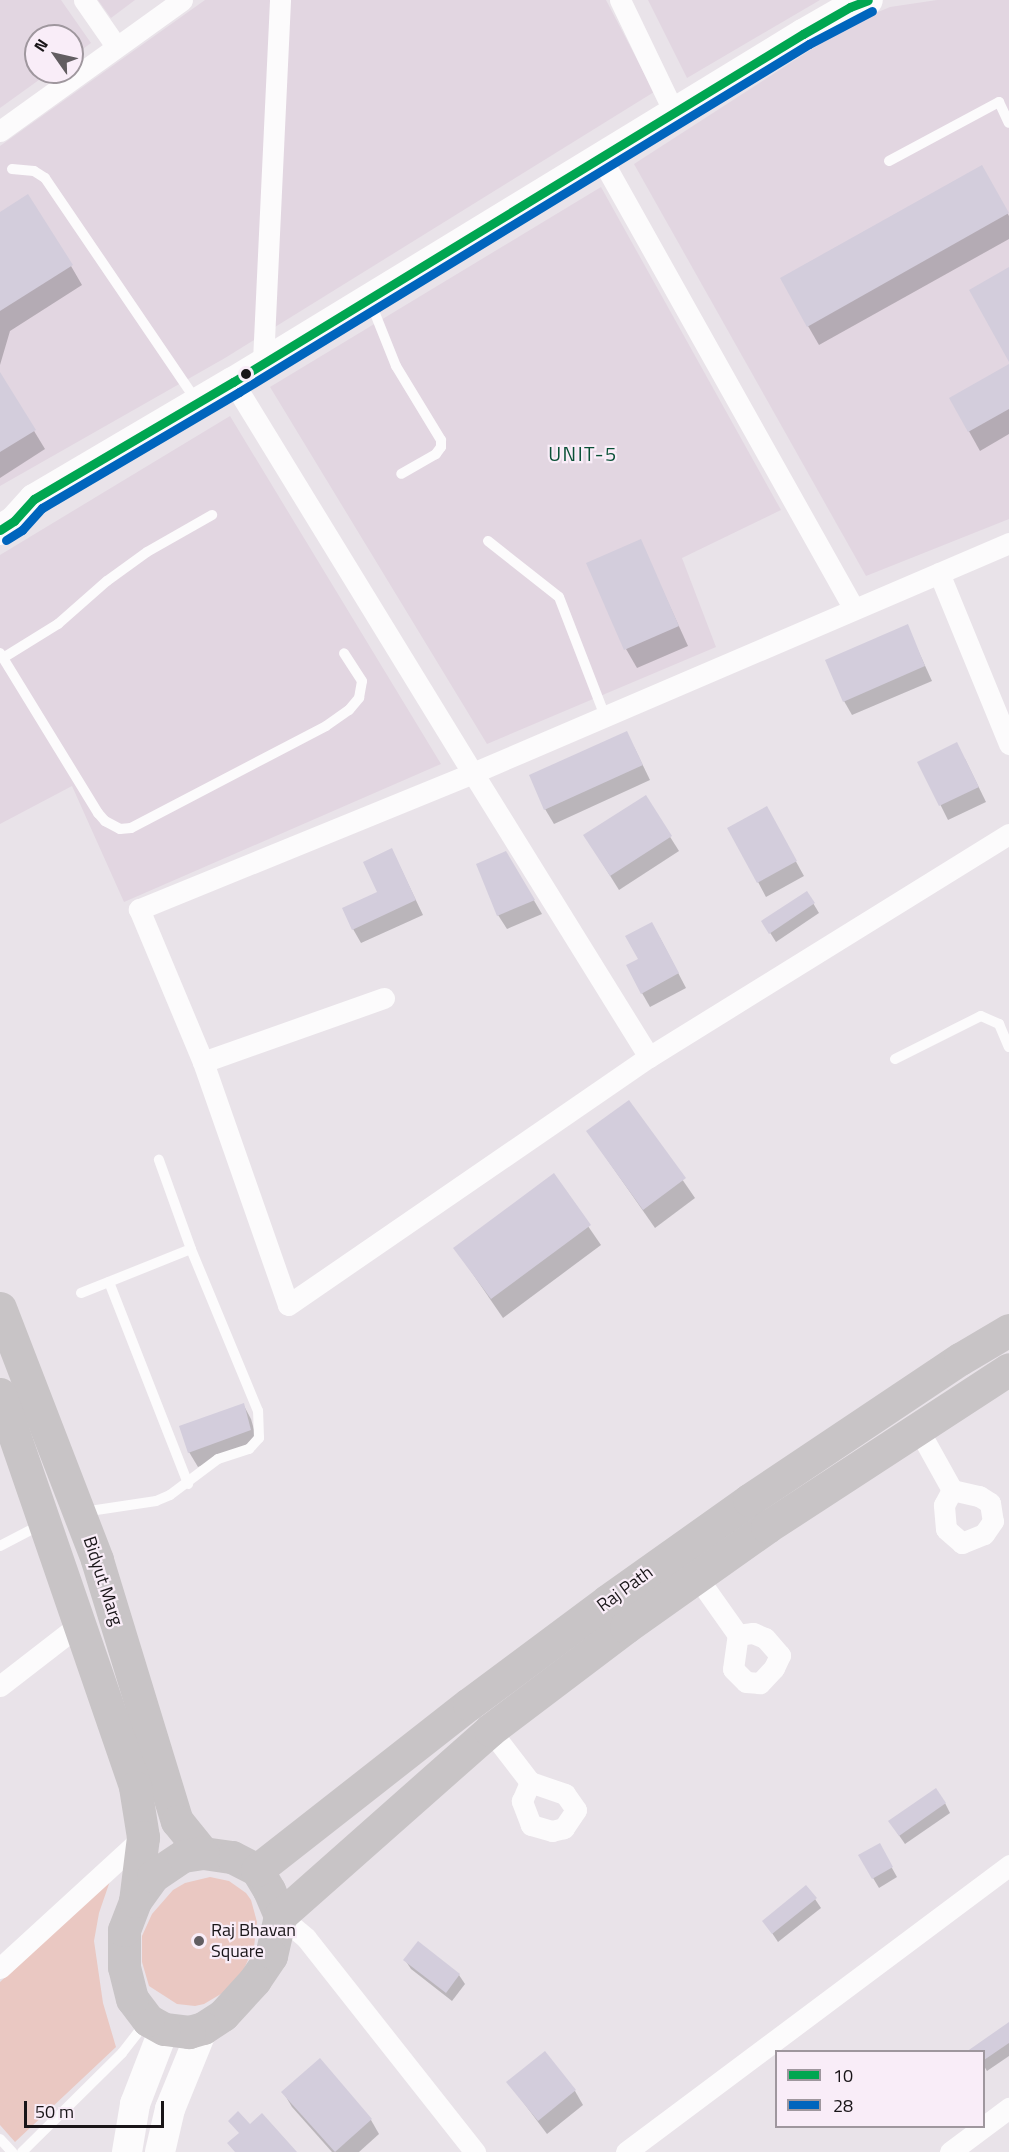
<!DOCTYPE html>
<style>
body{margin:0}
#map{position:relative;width:1009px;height:2152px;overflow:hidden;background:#e9e3e9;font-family:"Titillium Web",sans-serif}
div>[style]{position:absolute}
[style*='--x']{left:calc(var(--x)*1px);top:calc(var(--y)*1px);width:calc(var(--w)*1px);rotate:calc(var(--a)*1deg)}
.built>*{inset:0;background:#e2d6e1}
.green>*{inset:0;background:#eac8c2}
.shadow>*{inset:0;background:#0003}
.building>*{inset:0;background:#d3cddc}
.lane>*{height:10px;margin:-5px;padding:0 5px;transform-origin:5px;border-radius:5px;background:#fcfbfc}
.street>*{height:21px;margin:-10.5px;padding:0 10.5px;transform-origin:10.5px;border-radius:10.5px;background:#fcfbfc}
.secondary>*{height:30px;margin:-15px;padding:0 15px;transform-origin:15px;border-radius:15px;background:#fcfbfc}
.primary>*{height:33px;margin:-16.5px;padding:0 16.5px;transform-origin:16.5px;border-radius:16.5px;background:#c8c4c6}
.bus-1>*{height:9px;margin:-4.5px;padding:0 4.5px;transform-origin:4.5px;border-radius:4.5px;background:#00a651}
.bus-2>*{height:9px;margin:-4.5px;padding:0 4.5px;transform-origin:4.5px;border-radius:4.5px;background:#0065bd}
.dots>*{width:16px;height:16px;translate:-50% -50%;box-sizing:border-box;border:3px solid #f9edf8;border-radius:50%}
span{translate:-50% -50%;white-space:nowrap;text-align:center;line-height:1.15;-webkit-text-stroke:4.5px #f9edf8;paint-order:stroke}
.street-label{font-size:18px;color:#191518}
.poi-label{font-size:18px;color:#191518}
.left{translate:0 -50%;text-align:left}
.neighbourhood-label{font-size:20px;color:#095036;letter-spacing:1.5px}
.legend{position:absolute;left:775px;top:2050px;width:210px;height:78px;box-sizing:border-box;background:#f9edf8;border:2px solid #9f979e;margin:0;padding:8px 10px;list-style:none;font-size:18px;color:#191518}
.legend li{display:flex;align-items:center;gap:12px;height:30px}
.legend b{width:30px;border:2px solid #9f979e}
.north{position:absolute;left:24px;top:24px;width:60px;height:60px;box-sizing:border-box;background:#f9edf8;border:2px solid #9f979e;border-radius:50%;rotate:304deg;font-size:16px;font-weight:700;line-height:24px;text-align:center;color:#191518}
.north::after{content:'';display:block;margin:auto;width:21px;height:27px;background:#625d61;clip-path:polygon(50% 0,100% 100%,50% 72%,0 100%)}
.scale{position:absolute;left:24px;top:2101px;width:140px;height:27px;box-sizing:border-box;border:3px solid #191518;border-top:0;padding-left:8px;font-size:18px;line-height:21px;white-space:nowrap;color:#191518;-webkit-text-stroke:4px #f9edf8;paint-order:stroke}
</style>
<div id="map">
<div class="built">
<div style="clip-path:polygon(0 0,61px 0,91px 43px,72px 57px,72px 36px,36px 36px,36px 72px,50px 72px,0 108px)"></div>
<div style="clip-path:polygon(98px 0,135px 0,111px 18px)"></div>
<div style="clip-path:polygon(205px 0,606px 0,654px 92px,225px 358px,0 486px,0 146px)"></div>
<div style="clip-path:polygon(648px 0,820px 0,687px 78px)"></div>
<div style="clip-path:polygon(937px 0,1009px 0,1009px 519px,866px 576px,634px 164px,852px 23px,890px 7px)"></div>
<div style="clip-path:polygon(601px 187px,781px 510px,682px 558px,716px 647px,487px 744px,270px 387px)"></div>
<div style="clip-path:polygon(230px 416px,441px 764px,124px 902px,72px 786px,0 824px,0 555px)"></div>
</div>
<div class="green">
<div style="clip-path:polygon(210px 1877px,229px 1881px,246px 1893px,251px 1900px,257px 1922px,254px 1947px,242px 1973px,226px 1991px,204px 2004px,195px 2006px,177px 2004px,149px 1986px,142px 1962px,142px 1936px,152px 1914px,173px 1890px,185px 1883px)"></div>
<div style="clip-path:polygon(111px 1878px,99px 1913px,94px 1941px,103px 2003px,116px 2047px,15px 2142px,0 2125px,0 1982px)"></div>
</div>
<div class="shadow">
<div style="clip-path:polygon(982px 167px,1009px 216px,1009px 239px,819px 345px,808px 326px)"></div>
<div style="clip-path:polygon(0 214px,71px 266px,82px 285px,10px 331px,0 365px)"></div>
<div style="clip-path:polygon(1009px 366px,1009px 434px,980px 451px,951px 399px)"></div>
<div style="clip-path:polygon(0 375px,45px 449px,0 478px)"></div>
<div style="clip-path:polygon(640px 541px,688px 646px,637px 668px,626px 649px)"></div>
<div style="clip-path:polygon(907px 626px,932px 681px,852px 715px,844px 701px)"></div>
<div style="clip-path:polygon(634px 747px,650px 780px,554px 824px,545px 809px)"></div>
<div style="clip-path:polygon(965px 759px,986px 802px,948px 820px,919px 762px)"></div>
<div style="clip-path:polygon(645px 797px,679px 851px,619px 890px,594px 850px)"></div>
<div style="clip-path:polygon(766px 808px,804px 876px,766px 897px,758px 882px)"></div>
<div style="clip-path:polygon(392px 850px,423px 915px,361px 943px,353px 929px,379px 893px)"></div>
<div style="clip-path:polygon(506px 853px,542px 914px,507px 929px,498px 915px)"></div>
<div style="clip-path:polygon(807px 893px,819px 913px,776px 942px,769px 931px)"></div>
<div style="clip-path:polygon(660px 938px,686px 988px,650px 1007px,642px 993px,640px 959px)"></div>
<div style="clip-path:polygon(629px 1102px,695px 1198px,655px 1228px,588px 1132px)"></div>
<div style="clip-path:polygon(553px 1175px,601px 1245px,503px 1318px,455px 1248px)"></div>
<div style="clip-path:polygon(243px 1404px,251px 1419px,258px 1444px,198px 1467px,189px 1452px)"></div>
<div style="clip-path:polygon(945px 1803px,950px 1813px,905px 1844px,896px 1831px)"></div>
<div style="clip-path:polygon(879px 1845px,897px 1877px,879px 1888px,860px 1856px)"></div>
<div style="clip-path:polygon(815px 1899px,821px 1908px,778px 1942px,764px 1921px)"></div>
<div style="clip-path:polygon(405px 1960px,459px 1975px,465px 1984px,452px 2001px,411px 1969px)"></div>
<div style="clip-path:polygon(1009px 2024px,1009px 2056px,987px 2071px,984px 2066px,984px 2052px)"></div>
<div style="clip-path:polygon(508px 2082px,575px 2091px,583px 2105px,547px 2134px)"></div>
<div style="clip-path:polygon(283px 2092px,371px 2120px,379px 2134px,359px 2152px,332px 2152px,292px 2107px)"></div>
</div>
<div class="building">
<div style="clip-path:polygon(982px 165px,1009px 213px,807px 327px,780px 278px)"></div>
<div style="clip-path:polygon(28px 194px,73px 265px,0 311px,0 212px)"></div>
<div style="clip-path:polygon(1009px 267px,1009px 362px,969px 290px)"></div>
<div style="clip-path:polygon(1009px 364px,1009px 409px,968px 432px,949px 398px)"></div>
<div style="clip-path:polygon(0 372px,36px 430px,0 452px)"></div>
<div style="clip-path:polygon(641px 539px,679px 626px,624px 650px,586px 563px)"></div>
<div style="clip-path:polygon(908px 624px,925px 666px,843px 702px,825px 660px)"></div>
<div style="clip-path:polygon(627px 731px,643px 765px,544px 810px,529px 775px)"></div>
<div style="clip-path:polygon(957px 742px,979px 787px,939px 806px,917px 762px)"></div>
<div style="clip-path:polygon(646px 795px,672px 836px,610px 876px,583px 835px)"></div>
<div style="clip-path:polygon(767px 806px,797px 861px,757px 883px,727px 828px)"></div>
<div style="clip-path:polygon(392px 848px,416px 900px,352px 930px,342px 908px,377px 892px,363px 862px)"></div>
<div style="clip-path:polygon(506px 851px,535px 900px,497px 916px,476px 864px)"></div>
<div style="clip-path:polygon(807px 891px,815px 903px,769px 934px,761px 921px)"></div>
<div style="clip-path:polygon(652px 922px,679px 973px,641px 994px,626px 965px,638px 959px,625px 936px)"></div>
<div style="clip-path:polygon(629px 1100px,686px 1178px,643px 1210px,586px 1131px)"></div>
<div style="clip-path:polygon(554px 1173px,591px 1225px,491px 1299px,453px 1248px)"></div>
<div style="clip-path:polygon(244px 1403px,251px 1430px,188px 1453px,179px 1426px)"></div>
<div style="clip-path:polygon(936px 1788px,946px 1803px,899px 1836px,888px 1821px)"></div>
<div style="clip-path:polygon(880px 1843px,893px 1867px,872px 1879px,858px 1855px)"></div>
<div style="clip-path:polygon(806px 1885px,817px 1898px,772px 1934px,762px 1921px)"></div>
<div style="clip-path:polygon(418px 1941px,460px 1974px,446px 1993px,403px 1960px)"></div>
<div style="clip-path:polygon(1009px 2022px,1009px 2043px,984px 2060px,984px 2052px,966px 2052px)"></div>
<div style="clip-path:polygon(545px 2051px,576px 2090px,538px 2121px,506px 2082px)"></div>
<div style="clip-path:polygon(320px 2058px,372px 2119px,335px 2152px,281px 2092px)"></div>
<div style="clip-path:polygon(238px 2111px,250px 2124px,262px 2113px,297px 2152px,235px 2152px,227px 2143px,239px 2133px,228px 2121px)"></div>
</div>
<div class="lane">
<div style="--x:889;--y:161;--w:125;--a:-28.2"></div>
<div style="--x:999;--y:102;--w:23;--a:65"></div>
<div style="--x:12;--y:169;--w:22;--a:5"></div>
<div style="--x:34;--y:171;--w:13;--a:32"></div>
<div style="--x:45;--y:178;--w:271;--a:55.8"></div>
<div style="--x:370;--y:301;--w:70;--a:68.2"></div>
<div style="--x:396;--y:366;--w:87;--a:58.7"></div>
<div style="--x:441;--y:440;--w:7;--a:90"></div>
<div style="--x:441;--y:447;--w:9;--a:126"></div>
<div style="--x:436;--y:454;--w:40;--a:150.3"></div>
<div style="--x:488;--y:541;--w:90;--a:38.3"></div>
<div style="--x:559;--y:597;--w:128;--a:68.9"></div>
<div style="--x:0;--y:653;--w:188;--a:58.5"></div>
<div style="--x:98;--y:813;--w:11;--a:49"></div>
<div style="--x:105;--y:821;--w:17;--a:28"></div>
<div style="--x:120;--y:829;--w:11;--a:-5"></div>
<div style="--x:131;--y:828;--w:220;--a:-27.6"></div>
<div style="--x:326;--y:726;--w:28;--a:-35"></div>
<div style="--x:349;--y:710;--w:16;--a:-50"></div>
<div style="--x:359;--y:698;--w:17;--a:-80"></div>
<div style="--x:362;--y:681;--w:33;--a:-123"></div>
<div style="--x:3;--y:658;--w:65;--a:-31.7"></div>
<div style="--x:58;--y:624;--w:65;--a:-41.3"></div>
<div style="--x:107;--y:581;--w:49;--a:-35.9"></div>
<div style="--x:147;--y:552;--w:75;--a:-29.6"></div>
<div style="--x:895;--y:1059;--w:96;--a:-26.6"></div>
<div style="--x:981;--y:1016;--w:20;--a:24"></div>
<div style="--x:999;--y:1024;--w:25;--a:67"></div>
<div style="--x:109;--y:1282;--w:217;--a:68.6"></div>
<div style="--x:81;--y:1293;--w:118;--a:-21.8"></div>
<div style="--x:83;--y:1512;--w:74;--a:-8.6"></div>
<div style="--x:156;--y:1501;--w:15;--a:-23"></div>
<div style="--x:170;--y:1495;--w:60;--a:-36.9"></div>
<div style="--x:218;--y:1459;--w:33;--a:-18"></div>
<div style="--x:249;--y:1449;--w:15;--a:-48"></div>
<div style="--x:259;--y:1438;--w:27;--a:-92"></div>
<div style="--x:258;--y:1411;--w:175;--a:-112.5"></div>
<div style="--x:191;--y:1249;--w:95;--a:-109.8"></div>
<div style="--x:0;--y:1546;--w:47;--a:-27.6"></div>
<div style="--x:0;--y:2139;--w:18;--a:47"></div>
<div style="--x:22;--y:2152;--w:141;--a:-44.7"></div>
<div style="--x:122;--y:2053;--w:39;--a:-52"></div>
</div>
<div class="street">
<div style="--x:84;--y:0;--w:56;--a:55.2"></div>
<div style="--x:620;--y:0;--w:124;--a:64.3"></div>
<div style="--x:0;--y:131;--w:224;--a:-35.7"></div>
<div style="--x:601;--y:158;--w:517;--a:60.71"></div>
<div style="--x:263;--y:361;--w:361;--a:-87.3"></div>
<div style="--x:233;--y:382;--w:459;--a:58.5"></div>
<div style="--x:473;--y:773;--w:361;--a:157.8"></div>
<div style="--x:139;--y:909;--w:166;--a:67.3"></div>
<div style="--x:203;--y:1062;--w:257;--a:70.7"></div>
<div style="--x:288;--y:1305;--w:438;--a:-34.5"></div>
<div style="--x:649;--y:1057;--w:423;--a:-31.8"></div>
<div style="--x:939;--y:573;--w:185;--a:67.7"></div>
<div style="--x:649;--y:1057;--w:334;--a:-121.8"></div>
<div style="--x:473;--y:773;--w:583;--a:-23.22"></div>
<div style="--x:203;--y:1062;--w:192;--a:-19.5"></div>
<div style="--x:917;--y:1427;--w:72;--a:60.9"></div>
<div style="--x:952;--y:1490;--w:28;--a:13"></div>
<div style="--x:979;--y:1496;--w:13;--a:32"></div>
<div style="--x:990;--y:1503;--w:18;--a:81"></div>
<div style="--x:993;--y:1521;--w:16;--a:125"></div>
<div style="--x:984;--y:1534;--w:24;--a:158"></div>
<div style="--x:962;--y:1543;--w:21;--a:-139"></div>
<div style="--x:946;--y:1529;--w:24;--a:-95"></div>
<div style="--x:944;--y:1505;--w:17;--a:-62"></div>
<div style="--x:697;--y:1577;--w:71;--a:54.7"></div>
<div style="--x:738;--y:1635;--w:15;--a:-8"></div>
<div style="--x:753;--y:1633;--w:13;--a:23"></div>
<div style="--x:765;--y:1638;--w:23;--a:49"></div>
<div style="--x:780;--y:1655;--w:14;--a:115"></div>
<div style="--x:774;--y:1668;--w:21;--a:133"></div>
<div style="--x:760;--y:1683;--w:14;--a:-176"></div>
<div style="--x:746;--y:1682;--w:18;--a:-135"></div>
<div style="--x:733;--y:1669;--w:34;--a:-82"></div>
<div style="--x:0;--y:1686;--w:101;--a:-37.8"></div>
<div style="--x:490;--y:1730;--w:66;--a:52.4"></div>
<div style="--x:530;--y:1782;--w:37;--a:19"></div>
<div style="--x:565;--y:1794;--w:19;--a:55"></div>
<div style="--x:576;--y:1810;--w:22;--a:124"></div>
<div style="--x:564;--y:1828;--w:12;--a:166"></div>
<div style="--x:552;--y:1831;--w:22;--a:-164"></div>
<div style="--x:531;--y:1825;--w:26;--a:-111"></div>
<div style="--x:522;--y:1801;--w:21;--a:-67"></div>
<div style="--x:280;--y:1916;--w:34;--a:40"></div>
<div style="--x:306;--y:1938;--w:273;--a:51.7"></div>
<div style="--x:0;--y:1968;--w:194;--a:-42.5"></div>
<div style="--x:626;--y:2152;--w:479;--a:-36.8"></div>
<div style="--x:950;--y:2152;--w:74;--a:-36.7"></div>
</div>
<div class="secondary">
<div style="--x:0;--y:530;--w:17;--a:-33"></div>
<div style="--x:14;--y:521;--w:30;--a:-48"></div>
<div style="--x:34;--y:499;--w:231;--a:-30.5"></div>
<div style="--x:233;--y:382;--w:668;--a:-31.41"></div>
<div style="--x:803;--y:34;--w:54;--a:-29.9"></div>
<div style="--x:850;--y:7;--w:19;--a:-21"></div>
<div style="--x:127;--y:2152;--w:49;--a:-80.5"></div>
<div style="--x:135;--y:2104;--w:80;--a:-68.9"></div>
<div style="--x:160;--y:2152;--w:44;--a:-76.9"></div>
<div style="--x:170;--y:2109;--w:87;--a:-67.8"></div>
</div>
<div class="primary">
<div style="--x:0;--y:1308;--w:270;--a:68.9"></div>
<div style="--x:97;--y:1560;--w:273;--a:73"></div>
<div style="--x:177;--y:1821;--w:41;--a:50.9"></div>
<div style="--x:0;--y:1394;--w:416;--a:71"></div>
<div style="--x:135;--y:1787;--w:51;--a:80.9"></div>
<div style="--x:143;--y:1837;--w:64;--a:97.1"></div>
<div style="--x:203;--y:1853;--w:29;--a:8"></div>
<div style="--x:232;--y:1857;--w:28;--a:27"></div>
<div style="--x:257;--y:1870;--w:23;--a:59"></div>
<div style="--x:269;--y:1890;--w:28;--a:67"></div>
<div style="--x:280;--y:1916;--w:41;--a:102.7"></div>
<div style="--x:271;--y:1956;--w:29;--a:124"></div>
<div style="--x:255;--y:1980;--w:47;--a:132.4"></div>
<div style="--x:223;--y:2015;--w:24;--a:147"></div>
<div style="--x:203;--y:2028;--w:15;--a:164"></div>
<div style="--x:189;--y:2032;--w:25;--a:-173"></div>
<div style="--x:164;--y:2029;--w:18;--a:-151"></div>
<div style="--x:148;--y:2020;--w:26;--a:-127"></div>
<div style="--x:132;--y:1999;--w:33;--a:-104"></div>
<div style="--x:124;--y:1967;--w:37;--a:-90"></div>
<div style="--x:124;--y:1930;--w:31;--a:-69"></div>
<div style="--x:135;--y:1901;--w:31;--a:-54"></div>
<div style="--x:153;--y:1876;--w:36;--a:-34"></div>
<div style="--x:183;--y:1856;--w:20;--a:-9"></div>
<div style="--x:257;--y:1870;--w:269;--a:-38.1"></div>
<div style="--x:469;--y:1704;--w:172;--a:-36.7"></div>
<div style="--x:607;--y:1601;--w:174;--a:-35.4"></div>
<div style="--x:749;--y:1500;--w:254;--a:-33.8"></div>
<div style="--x:960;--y:1359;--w:57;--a:-30.6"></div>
<div style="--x:280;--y:1916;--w:281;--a:-41.5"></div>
<div style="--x:490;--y:1730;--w:171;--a:-37.1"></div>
<div style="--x:626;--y:1627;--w:173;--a:-35.3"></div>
<div style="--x:767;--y:1527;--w:289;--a:-33.1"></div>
</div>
<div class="bus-1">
<div style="--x:0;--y:530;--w:17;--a:-33"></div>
<div style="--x:14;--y:521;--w:30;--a:-48"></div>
<div style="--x:34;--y:499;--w:231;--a:-30.5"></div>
<div style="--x:233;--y:382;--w:668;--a:-31.41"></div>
<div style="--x:803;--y:34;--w:54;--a:-29.9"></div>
<div style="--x:850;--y:7;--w:19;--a:-21"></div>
</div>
<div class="bus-2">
<div style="--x:6;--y:540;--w:19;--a:-32"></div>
<div style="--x:22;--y:530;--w:30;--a:-48"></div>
<div style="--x:42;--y:508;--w:229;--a:-30.5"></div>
<div style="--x:239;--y:392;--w:668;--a:-31.41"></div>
<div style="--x:809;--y:44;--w:71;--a:-27.6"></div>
</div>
<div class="dots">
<div style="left:246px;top:374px;background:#191518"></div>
<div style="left:199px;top:1941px;background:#625d61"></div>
</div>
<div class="street-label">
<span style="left:103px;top:1581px;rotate:72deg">Bidyut Marg</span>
<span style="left:625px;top:1589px;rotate:-36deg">Raj Path</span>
</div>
<div class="poi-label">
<span class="left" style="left:211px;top:1941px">Raj Bhavan<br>Square</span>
</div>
<div class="neighbourhood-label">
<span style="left:583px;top:453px">UNIT-5</span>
</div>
<ul class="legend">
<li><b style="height:8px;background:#00a651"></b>10</li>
<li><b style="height:8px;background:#0065bd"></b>28</li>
</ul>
<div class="north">N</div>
<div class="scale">50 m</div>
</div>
